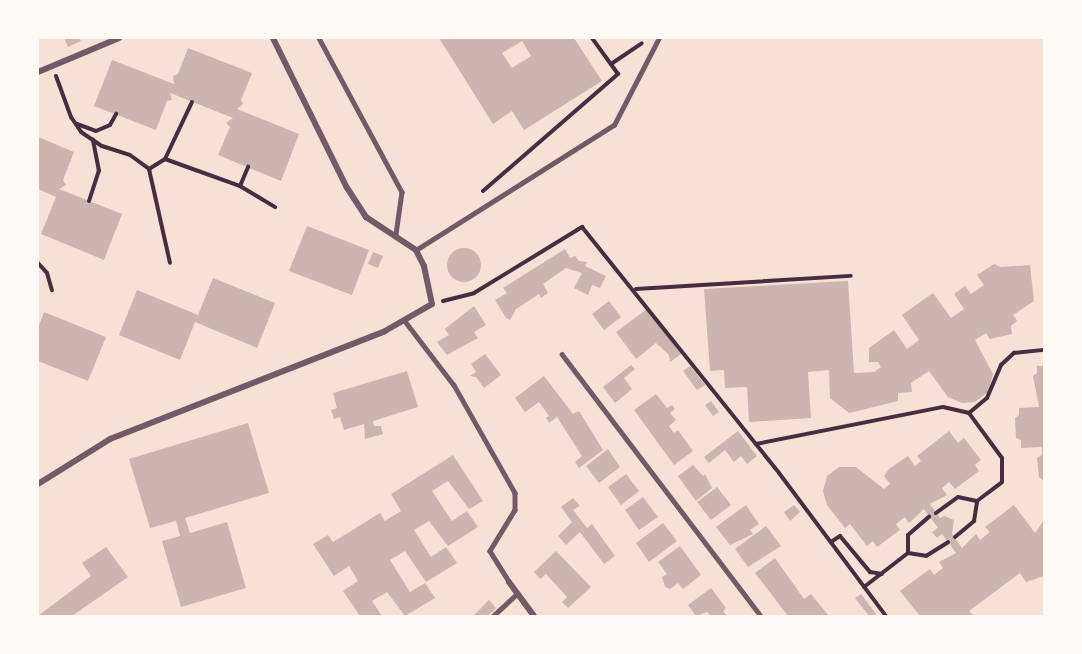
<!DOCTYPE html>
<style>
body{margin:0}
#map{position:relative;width:1082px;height:654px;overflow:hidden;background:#f7e1d7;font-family:"DM Sans",sans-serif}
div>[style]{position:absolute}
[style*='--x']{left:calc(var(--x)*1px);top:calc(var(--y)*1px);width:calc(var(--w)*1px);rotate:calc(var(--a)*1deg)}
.building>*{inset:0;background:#ccb4b1}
.round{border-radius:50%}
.path>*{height:4px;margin:-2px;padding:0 2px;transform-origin:2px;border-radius:2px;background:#4a2c40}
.service>*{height:4.5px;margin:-2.25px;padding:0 2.25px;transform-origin:2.25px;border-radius:2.25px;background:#755966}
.minor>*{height:6px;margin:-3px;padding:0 3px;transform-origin:3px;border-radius:3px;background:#755966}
span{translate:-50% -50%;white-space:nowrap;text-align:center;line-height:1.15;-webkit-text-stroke:5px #fffaf5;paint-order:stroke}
.frame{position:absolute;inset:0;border:39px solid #fffaf5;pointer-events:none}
</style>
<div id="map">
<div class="building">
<div style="clip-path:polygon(64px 38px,79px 38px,81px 41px,68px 47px)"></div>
<div style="clip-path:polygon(evenodd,439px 38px,574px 38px,602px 81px,524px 130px,512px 111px,493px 124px,439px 38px,522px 41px,531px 56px,512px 68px,502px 53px,522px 41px)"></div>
<div style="clip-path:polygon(188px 48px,252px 73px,241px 100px,243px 104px,237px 109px,299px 134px,281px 181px,218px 155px,230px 127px,226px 123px,233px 118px,170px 93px,172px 100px,167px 101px,156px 130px,94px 106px,112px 60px,174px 84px,173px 76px,178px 74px)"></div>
<div style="clip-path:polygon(38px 137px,74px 152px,63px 180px,66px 185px,59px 189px,122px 214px,104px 260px,41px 234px,56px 197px,38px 189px)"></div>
<div style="clip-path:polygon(307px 226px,369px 250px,352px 295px,289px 271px)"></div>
<div class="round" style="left:447px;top:248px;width:34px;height:34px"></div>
<div style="clip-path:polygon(565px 249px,570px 258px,575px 256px,579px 261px,587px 262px,585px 266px,606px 276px,600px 288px,592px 285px,588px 295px,574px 288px,582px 273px,566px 268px,543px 284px,548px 293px,541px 298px,539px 294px,516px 309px,510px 320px,506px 318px,495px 300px,507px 293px,503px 288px)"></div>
<div style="clip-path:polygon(373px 252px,383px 256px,378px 268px,368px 264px)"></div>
<div style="clip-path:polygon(994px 264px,1001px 267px,1030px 265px,1034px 301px,1013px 315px,1017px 321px,1011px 326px,1012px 334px,990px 339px,986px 333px,975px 340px,993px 374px,988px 392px,975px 402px,962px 403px,948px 397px,929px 371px,911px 383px,912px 392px,898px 393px,898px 401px,849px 413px,830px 398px,829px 370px,808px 372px,811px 418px,749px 422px,747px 387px,725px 388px,724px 370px,710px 371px,704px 289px,848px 281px,854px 373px,874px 372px,881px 367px,878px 362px,869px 362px,869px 348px,894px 330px,907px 349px,919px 340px,902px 315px,933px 293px,951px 318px,964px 309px,954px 294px,965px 286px,971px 294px,984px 285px,977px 275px)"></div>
<div style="clip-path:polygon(213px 278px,275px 303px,257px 348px,195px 322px,180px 360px,119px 335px,137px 290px,198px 315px)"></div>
<div style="clip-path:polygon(609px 301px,621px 317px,604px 330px,592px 314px)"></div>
<div style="clip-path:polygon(474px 306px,486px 325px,474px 332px,478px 338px,447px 355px,437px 342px,449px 335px,445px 329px)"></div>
<div style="clip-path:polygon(647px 309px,681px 354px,670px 362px,669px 355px,656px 343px,636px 359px,616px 332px)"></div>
<div style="clip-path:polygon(44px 312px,106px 337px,88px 381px,38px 361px,38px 328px)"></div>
<div style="clip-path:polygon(485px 354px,501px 375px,484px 388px,476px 377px,470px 376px,476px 372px,471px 364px)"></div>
<div style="clip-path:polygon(631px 365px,635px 369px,624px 378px,632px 389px,615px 403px,603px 387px)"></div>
<div style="clip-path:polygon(690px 366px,705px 385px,697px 390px,683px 371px)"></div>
<div style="clip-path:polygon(1037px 366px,1044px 366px,1044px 481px,1039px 477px,1037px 458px,1042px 455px,1042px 447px,1021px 448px,1021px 440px,1016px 438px,1015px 418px,1019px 415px,1019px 408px,1039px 407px,1033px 376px,1037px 373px)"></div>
<div style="clip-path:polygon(407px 371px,418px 407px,373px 421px,374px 426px,381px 426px,383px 434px,365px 439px,364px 424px,344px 430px,340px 417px,334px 419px,331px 410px,337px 408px,333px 393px)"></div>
<div style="clip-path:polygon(544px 376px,573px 414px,579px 411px,603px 450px,579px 468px,575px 462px,582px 456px,557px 417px,549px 423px,546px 418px,549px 416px,539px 402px,525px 412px,515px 398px)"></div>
<div style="clip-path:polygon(656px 394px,667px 408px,672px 405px,675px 409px,670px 413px,676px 420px,669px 426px,674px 433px,678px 430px,693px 451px,674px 465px,634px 410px)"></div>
<div style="clip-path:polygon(711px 401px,719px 412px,713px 416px,705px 405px)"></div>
<div style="clip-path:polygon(248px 423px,269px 493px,185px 518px,190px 533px,227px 522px,246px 588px,181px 607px,162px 541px,180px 536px,176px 521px,150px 528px,129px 459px)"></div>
<div style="clip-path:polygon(738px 431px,757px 456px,747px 464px,741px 456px,734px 462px,725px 450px,709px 463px,704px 457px)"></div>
<div style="clip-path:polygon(949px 431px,958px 443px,964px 438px,981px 460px,975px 465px,979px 471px,955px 489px,949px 482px,942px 488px,947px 495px,930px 504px,940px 518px,944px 516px,954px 520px,952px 534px,962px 548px,976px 534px,980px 540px,990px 532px,985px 527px,1014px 505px,1035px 533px,1044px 520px,1044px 576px,1026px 582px,1020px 573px,969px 611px,974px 616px,920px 616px,900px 591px,930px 569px,934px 575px,943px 568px,939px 562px,956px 553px,942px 534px,937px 538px,932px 532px,938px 528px,924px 509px,909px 523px,905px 517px,896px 524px,900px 530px,877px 547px,873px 541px,867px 546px,850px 524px,845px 528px,827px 505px,823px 491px,827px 476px,839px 467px,856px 467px,884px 489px,890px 484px,884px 476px,889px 469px,908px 456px,915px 466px,921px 461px,917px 456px)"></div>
<div style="clip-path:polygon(608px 449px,620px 467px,599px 483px,586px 466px)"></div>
<div style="clip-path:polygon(453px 455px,483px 501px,469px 509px,448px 481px,432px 491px,452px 521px,467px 511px,478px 527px,448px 546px,429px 521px,414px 530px,431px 557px,446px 547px,457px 563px,426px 582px,405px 551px,390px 560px,410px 592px,425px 583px,435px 598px,405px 616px,387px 592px,372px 601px,382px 616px,360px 616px,343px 591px,358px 581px,349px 566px,334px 576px,313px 544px,328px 535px,333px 542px,380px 513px,385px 521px,401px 511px,391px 494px)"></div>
<div style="clip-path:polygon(693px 465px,703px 476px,705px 474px,712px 488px,696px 501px,678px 476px)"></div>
<div style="clip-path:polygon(626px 474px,639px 491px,621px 505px,608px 487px)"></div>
<div style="clip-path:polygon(717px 487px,731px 505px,711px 520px,697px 502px)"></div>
<div style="clip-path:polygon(643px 497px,658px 517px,639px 530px,625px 510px)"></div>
<div style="clip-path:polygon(573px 498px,580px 506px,573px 510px,587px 528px,592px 524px,615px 556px,604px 564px,580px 532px,566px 545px,558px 536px,572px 522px,561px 507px)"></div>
<div style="clip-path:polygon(746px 505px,759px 524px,750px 530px,753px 534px,730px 545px,716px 527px)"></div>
<div style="clip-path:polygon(794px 505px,800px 512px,790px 521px,784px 512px)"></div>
<div style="clip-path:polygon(663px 523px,677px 541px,649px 562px,636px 543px)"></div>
<div style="clip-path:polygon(766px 526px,781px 546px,748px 567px,735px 549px)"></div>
<div style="clip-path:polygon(680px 546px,701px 575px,683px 589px,678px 583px,670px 589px,665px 587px,662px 577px,667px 574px,658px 562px)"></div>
<div style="clip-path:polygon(106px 547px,128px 577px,72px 616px,38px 616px,91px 576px,82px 563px)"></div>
<div style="clip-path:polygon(556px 551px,591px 587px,568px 608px,562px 602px,567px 597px,556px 585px,546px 574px,540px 579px,534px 572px)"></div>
<div style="clip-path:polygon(775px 558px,804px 599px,811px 594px,829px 616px,788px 616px,755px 573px)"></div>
<div style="clip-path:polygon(711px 588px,726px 608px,723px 611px,727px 616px,711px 616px,707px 612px,696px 616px,688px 605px)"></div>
<div style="clip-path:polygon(861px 594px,876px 614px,873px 616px,869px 616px,855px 598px)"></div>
<div style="clip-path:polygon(489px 600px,496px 608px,492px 612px,487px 616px,473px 616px)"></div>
</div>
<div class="path">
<div style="--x:611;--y:64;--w:37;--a:-34"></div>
<div style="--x:56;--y:76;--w:44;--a:69.9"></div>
<div style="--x:71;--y:117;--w:18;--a:56"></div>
<div style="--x:81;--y:132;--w:25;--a:34"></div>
<div style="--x:102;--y:146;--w:29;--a:18"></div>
<div style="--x:130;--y:155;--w:24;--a:36"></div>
<div style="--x:149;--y:169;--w:96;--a:77.4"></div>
<div style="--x:77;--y:124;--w:20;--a:20"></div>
<div style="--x:96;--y:131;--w:15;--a:-23"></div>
<div style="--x:110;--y:125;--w:13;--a:-61"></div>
<div style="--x:165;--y:159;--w:80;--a:19.8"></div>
<div style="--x:240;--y:186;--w:41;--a:31"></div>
<div style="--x:149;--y:169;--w:19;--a:-32"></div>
<div style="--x:165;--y:159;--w:63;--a:-64.7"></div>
<div style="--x:240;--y:186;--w:21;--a:-67"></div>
<div style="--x:483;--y:191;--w:179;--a:-40.9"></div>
<div style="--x:618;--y:74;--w:44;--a:-125.8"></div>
<div style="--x:89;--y:201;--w:32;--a:-72"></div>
<div style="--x:99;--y:171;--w:32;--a:-101"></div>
<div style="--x:38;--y:263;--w:13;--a:48"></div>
<div style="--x:47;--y:273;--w:18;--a:74"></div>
<div style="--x:636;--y:289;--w:215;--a:-3.5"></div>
<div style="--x:443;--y:301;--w:32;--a:-14"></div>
<div style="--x:474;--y:293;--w:127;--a:-31.4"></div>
<div style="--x:582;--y:227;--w:315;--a:51.3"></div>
<div style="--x:779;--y:473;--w:179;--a:53.2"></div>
<div style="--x:756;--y:444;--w:191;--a:-11.2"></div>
<div style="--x:943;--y:407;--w:27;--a:13"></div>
<div style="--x:969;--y:413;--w:23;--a:-40"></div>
<div style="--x:987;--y:398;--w:36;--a:-67"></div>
<div style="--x:1001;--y:365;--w:18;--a:-43"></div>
<div style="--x:1014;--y:353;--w:30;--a:-6"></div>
<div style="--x:936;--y:513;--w:27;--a:-36"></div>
<div style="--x:958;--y:497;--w:19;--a:12"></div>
<div style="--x:977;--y:501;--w:31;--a:-37"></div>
<div style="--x:1002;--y:482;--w:24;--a:-90"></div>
<div style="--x:1002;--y:458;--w:56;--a:-126.3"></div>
<div style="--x:955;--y:537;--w:25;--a:-40"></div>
<div style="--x:974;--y:521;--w:20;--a:-81"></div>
<div style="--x:831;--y:542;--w:11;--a:-34"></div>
<div style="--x:840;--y:536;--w:47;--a:50.2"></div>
<div style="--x:870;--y:572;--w:12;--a:9"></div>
<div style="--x:908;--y:553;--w:18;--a:-90"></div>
<div style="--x:908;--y:535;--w:28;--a:-41"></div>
<div style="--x:864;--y:587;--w:56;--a:-37.7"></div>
<div style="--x:908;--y:553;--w:18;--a:9"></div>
<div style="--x:926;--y:556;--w:26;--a:-32"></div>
</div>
<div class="service">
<div style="--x:319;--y:38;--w:175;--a:61.7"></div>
<div style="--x:402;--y:192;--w:42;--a:98.1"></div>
<div style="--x:416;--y:250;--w:234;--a:-32.3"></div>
<div style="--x:614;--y:125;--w:98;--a:-62.7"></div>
<div style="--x:405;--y:321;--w:81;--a:52.6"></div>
<div style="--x:454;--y:385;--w:124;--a:60.5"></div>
<div style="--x:515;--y:493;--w:17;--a:90"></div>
<div style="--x:515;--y:510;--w:48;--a:121.4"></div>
<div style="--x:490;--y:551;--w:36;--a:58"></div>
<div style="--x:562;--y:354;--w:329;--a:52.8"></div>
<div style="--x:493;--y:616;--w:33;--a:-43"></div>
</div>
<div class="minor">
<div style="--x:38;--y:72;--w:88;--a:-22.8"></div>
<div style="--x:38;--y:484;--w:85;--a:-32"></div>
<div style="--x:110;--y:439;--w:295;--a:-21.4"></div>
<div style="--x:385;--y:331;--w:54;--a:-29.9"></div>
<div style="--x:432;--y:304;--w:39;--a:-102"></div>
<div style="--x:424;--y:266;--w:18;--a:-117"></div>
<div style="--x:416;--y:250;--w:60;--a:-146.6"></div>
<div style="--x:366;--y:217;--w:35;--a:-123"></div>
<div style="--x:347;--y:188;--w:167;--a:-116.3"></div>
<div style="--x:509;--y:582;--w:42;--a:53.7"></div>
</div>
<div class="frame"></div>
</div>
